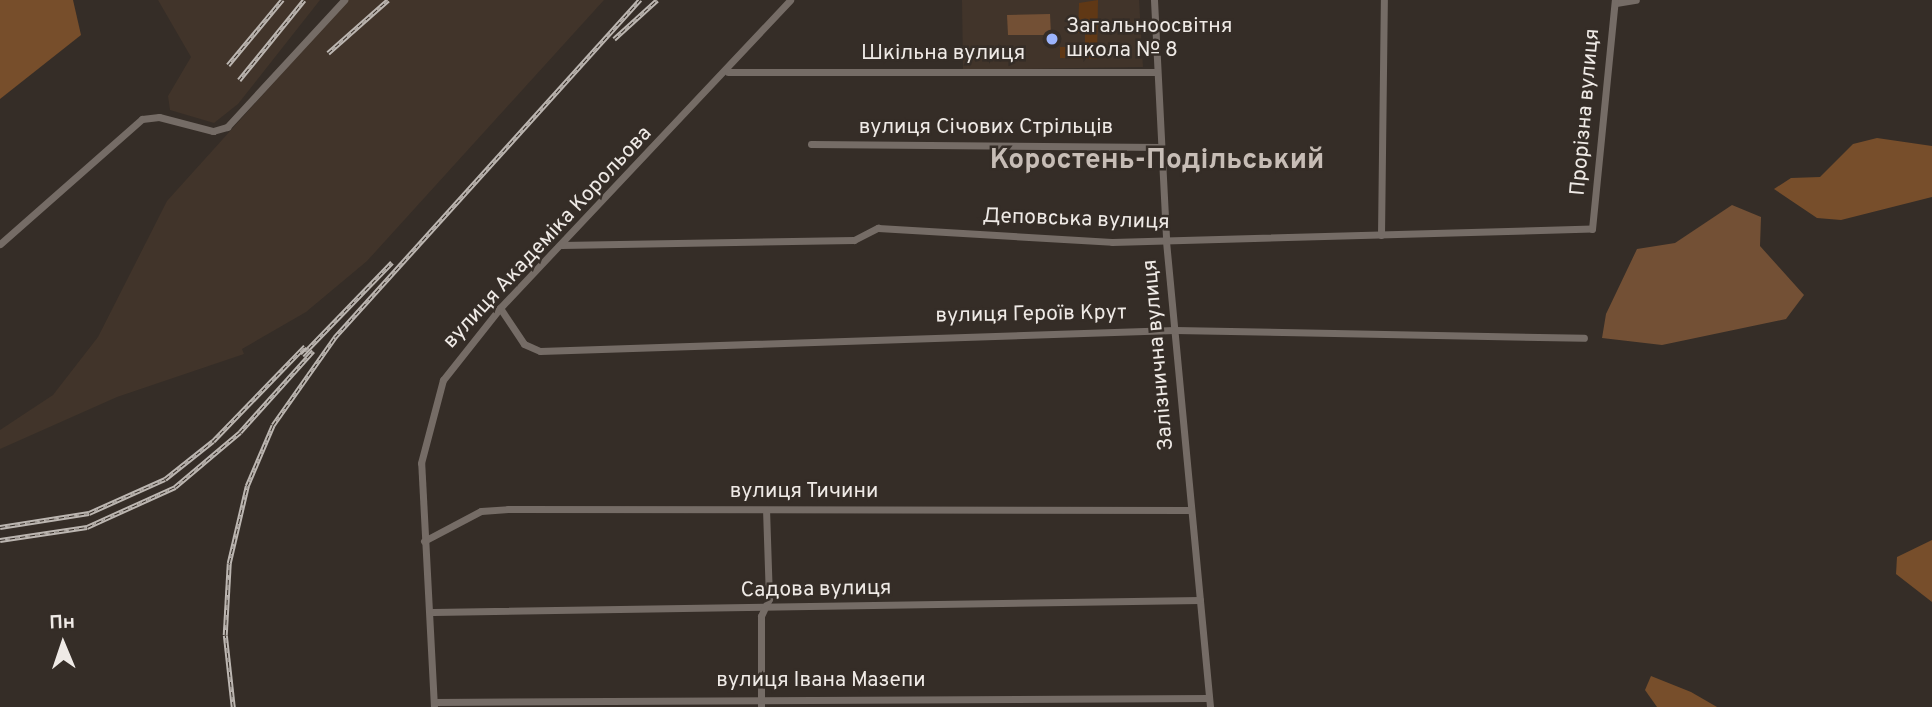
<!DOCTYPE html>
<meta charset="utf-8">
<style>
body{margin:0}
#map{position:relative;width:1932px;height:707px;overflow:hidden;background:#352d27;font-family:Overpass,sans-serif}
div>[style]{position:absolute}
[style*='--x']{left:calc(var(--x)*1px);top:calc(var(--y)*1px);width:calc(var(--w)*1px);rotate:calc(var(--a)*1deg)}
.built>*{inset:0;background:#41342a}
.green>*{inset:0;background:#735035}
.forest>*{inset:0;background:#774e2b}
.building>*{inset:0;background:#603815}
.minor>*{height:7px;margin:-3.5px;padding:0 3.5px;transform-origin:3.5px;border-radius:3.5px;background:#756c66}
.rail>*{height:4.5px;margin-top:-2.25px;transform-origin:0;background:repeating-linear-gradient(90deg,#352d27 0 5px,#bcb6b1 0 10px);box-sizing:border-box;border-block:2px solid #bcb6b1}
.dots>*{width:19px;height:19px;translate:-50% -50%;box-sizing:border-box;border:4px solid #352d27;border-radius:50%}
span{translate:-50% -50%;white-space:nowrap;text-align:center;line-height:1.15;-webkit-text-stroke:5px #352d27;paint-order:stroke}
.poi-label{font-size:21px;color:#efeae6}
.left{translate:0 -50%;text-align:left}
.street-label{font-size:21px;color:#efeae6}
.district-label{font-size:28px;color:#c7bdb6;font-weight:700}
.north{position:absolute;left:28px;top:609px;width:70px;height:70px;-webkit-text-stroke:5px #352d27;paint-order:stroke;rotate:358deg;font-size:19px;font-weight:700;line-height:28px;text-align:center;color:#efeae6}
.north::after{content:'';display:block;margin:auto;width:24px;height:32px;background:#efeae6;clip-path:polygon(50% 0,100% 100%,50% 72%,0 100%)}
</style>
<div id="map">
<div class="built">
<div style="clip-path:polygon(158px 0,320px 0,238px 104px,214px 123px,170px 110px,168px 96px,191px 57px)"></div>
<div style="clip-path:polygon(348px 0,604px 0,367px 261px,306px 312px,242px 349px,244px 354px,117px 397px,0 449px,0 430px,53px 395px,98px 337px,167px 201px)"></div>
<div style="clip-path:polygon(962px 0,1139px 0,1143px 67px,963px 70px)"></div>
</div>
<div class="green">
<div style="clip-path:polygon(1050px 14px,1051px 35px,1008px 35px,1007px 15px)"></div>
<div style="clip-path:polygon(1732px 205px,1761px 217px,1760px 246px,1804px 295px,1786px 319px,1662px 345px,1602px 338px,1606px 314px,1637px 249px,1675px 243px)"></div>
</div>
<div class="forest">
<div style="clip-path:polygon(0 0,73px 0,81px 35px,0 99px)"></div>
<div style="clip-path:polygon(1877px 138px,1932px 146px,1932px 197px,1841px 220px,1817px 218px,1774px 189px,1791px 178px,1820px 177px,1853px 144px)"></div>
<div style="clip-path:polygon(1932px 540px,1932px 602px,1896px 574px,1897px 557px)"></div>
<div style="clip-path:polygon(1651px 676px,1691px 692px,1717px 707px,1657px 707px,1645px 690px)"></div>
</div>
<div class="building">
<div style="clip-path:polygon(1098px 0,1097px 59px,1060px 58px,1060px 47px,1085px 47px,1085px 33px,1078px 33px,1079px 3px)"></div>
</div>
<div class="minor">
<div style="--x:1154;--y:0;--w:241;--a:87.1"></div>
<div style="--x:1166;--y:241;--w:468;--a:84.6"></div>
<div style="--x:1616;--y:3;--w:20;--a:-9"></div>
<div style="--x:728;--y:72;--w:429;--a:0"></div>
<div style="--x:811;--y:144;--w:349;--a:0.5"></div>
<div style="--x:1381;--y:235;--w:235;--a:-89.3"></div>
<div style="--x:0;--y:244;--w:189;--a:-41.4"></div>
<div style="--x:142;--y:119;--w:17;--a:-7"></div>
<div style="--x:159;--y:117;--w:56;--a:14.5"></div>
<div style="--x:213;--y:131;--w:15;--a:-16"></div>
<div style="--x:227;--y:127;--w:173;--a:-47.3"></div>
<div style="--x:561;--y:245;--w:293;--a:-1"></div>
<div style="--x:854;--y:240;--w:27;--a:-27"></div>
<div style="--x:878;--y:228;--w:234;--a:3.4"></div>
<div style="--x:1112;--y:242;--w:480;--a:-1.6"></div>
<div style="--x:1592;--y:229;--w:230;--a:-84.3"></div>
<div style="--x:500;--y:308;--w:43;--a:56.3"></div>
<div style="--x:524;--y:344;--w:17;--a:24"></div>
<div style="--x:540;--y:351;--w:635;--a:-1.89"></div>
<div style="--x:1175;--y:330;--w:409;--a:1.1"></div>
<div style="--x:424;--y:541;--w:64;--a:-27.8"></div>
<div style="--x:481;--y:511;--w:27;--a:-4"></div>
<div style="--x:508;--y:509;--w:683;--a:0.08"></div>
<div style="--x:433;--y:612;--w:767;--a:-0.9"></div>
<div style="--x:434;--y:702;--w:775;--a:-0.3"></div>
<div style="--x:434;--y:707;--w:244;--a:-93"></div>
<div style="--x:421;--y:463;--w:86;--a:-75.2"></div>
<div style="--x:443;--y:380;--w:92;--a:-51.6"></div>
<div style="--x:500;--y:308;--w:423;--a:-46.7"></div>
<div style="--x:761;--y:707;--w:91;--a:-90"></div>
<div style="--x:761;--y:616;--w:19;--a:-65"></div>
<div style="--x:769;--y:599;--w:89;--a:-91.9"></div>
</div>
<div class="rail">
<div style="--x:614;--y:39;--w:58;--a:-42.2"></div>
<div style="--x:328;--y:53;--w:80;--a:-41.5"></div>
<div style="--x:228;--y:65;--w:85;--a:-50.3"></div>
<div style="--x:239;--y:80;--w:103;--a:-50.9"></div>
<div style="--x:302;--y:355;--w:129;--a:-45.9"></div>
<div style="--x:0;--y:527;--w:90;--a:-8.9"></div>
<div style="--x:89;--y:513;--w:83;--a:-24.1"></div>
<div style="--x:165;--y:479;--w:61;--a:-38.4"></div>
<div style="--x:213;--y:441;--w:132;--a:-45.9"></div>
<div style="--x:0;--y:540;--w:88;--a:-8.5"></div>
<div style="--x:87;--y:527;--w:97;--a:-24.4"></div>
<div style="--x:175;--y:487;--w:85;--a:-40.2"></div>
<div style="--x:240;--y:432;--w:109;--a:-48"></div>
<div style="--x:233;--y:707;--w:72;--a:-96.3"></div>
<div style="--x:225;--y:635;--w:72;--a:-86.8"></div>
<div style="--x:229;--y:563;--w:79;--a:-76.8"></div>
<div style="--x:247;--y:486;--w:66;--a:-66.9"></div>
<div style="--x:273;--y:425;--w:108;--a:-54.8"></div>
<div style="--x:335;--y:337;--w:455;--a:-47.9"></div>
</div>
<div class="dots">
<div style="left:1052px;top:39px;background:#9bb4fd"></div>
</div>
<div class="poi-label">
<span class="left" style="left:1066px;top:39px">Загальноосвітня<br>школа № 8</span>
</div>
<div class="street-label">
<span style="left:943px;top:54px">Шкільна вулиця</span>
<span style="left:1586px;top:112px;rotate:-85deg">Прорізна вулиця</span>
<span style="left:986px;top:128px">вулиця Січових Стрільців</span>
<span style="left:1076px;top:220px;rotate:2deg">Деповська вулиця</span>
<span style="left:548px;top:238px;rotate:-47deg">вулиця Академіка Корольова</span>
<span style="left:1031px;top:315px;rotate:-1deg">вулиця Героїв Крут</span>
<span style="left:1159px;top:355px;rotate:-95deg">Залізнична вулиця</span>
<span style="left:804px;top:492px">вулиця Тичини</span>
<span style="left:816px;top:590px;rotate:-1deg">Садова вулиця</span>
<span style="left:821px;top:681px">вулиця Івана Мазепи</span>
</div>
<div class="district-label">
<span style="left:1157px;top:161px">Коростень-Подільський</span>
</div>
<div class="north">Пн</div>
</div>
